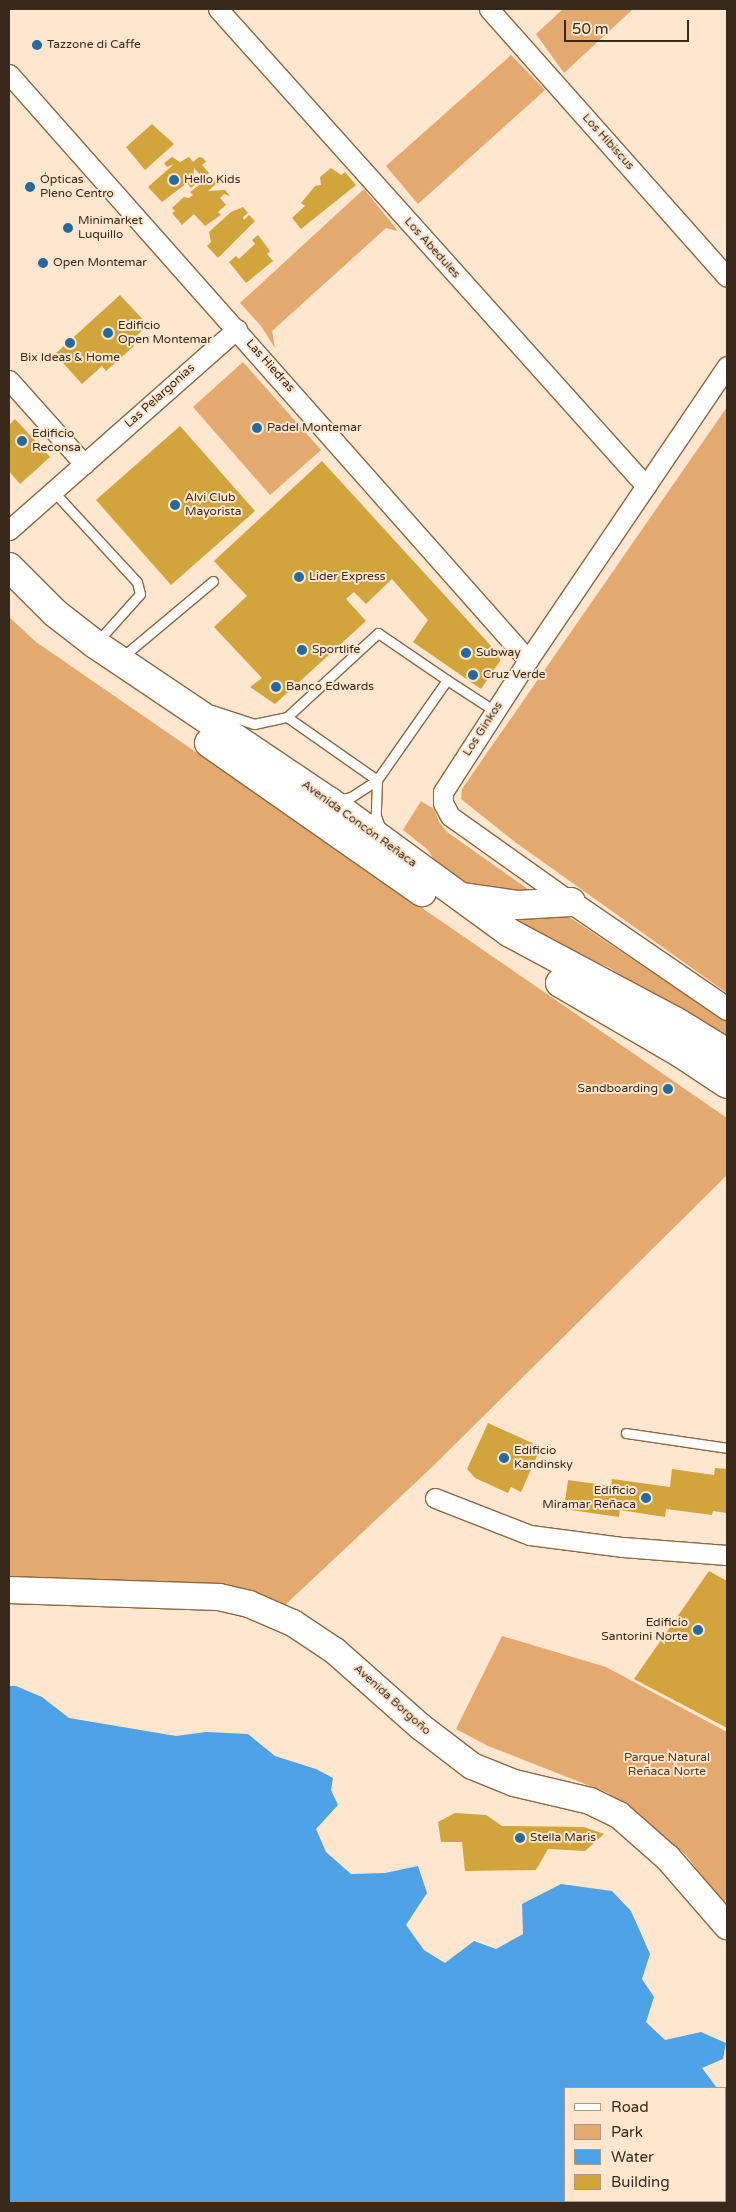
<!DOCTYPE html>
<meta charset="utf-8">
<style>
body{margin:0}
#map{position:relative;width:736px;height:2212px;overflow:hidden;background:#ffe6ce;font-family:"Varela Round",sans-serif}
div>[style]{position:absolute}
[style*='--x']{left:calc(var(--x)*1px);top:calc(var(--y)*1px);width:calc(var(--w)*1px);rotate:calc(var(--a)*1deg)}
.green>*{inset:0;background:#e4a96e}
.water>*{inset:0;background:#4ea2e7}
.building>*{inset:0;background:#d1a53b}
.roads{filter:drop-shadow(1px 0 #8c6843) drop-shadow(-1px 0 #8c6843) drop-shadow(0 1px #8c6843) drop-shadow(0 -1px #8c6843)}
.service>*{height:9px;margin:-4.5px;padding:0 4.5px;transform-origin:4.5px;border-radius:4.5px;background:#fff}
.minor>*{height:19px;margin:-9.5px;padding:0 9.5px;transform-origin:9.5px;border-radius:9.5px;background:#fff}
.tertiary>*{height:22px;margin:-11px;padding:0 11px;transform-origin:11px;border-radius:11px;background:#fff}
.secondary>*{height:26px;margin:-13px;padding:0 13px;transform-origin:13px;border-radius:13px;background:#fff}
.primary>*{height:28px;margin:-14px;padding:0 14px;transform-origin:14px;border-radius:14px;background:#fff}
.dots>*{width:14px;height:14px;translate:-50% -50%;box-sizing:border-box;border:2px solid #ffe6ce;border-radius:50%}
span{translate:-50% -50%;white-space:nowrap;text-align:center;line-height:1.15;-webkit-text-stroke:4px #ffe6ce;paint-order:stroke}
.poi-label{font-size:12px;color:#39291a}
.left{translate:0 -50%;text-align:left}
.right{translate:-100% -50%;text-align:right}
.street-label{font-size:12px;color:#39291a}
.park-label{font-size:12px;color:#583918}
.frame{position:absolute;inset:0;border:10px solid #39291a;pointer-events:none}
.legend{position:absolute;left:564px;top:2087px;width:162px;height:115px;box-sizing:border-box;background:#ffe6ce;border:1px solid #b09a86;margin:0;padding:6px 9px;list-style:none;font-size:15px;color:#39291a}
.legend li{display:flex;align-items:center;gap:10px;height:25px}
.legend b{width:25px;border:1px solid #b09a86}
.scale{position:absolute;left:564px;top:20px;width:125px;height:22px;box-sizing:border-box;border:2px solid #39291a;border-top:0;padding-left:6px;font-size:15px;line-height:18px;white-space:nowrap;color:#39291a;-webkit-text-stroke:4px #ffe6ce;paint-order:stroke}
</style>
<div id="map">
<div class="green">
<div style="clip-path:polygon(563px 9px,633px 9px,564px 73px,536px 34px)"></div>
<div style="clip-path:polygon(511px 55px,545px 90px,418px 204px,386px 166px)"></div>
<div style="clip-path:polygon(364px 189px,398px 231px,386px 228px,272px 331px,275px 348px,261px 326px,240px 303px)"></div>
<div style="clip-path:polygon(243px 362px,321px 450px,270px 495px,193px 407px)"></div>
<div style="clip-path:polygon(727px 407px,727px 993px,515px 842px,461px 799px,462px 789px)"></div>
<div style="clip-path:polygon(9px 617px,36px 642px,727px 1118px,727px 1175px,431px 1468px,269px 1620px,210px 1609px,9px 1599px)"></div>
<div style="clip-path:polygon(421px 801px,434px 809px,439px 822px,447px 832px,542px 899px,471px 895px,437px 864px,427px 849px,403px 830px)"></div>
<div style="clip-path:polygon(516px 910px,563px 913px,727px 1022px,727px 1045px,610px 968px,507px 923px)"></div>
<div style="clip-path:polygon(502px 1636px,606px 1667px,727px 1732px,727px 1897px,723px 1904px,686px 1855px,608px 1793px,488px 1746px,456px 1729px)"></div>
</div>
<div class="water">
<div style="clip-path:polygon(9px 1686px,16px 1686px,42px 1697px,69px 1718px,176px 1736px,206px 1732px,248px 1734px,275px 1756px,316px 1769px,333px 1778px,331px 1790px,338px 1805px,316px 1829px,326px 1852px,351px 1874px,385px 1873px,418px 1866px,427px 1893px,406px 1925px,424px 1950px,445px 1963px,474px 1941px,496px 1949px,523px 1934px,522px 1904px,561px 1884px,612px 1891px,631px 1911px,650px 1954px,642px 1979px,654px 1997px,646px 2022px,665px 2040px,701px 2032px,726px 2043px,723px 2059px,702px 2068px,717px 2088px,565px 2088px,565px 2201px,725px 2201px,725px 2090px,727px 2203px,9px 2203px)"></div>
</div>
<div class="building">
<div style="clip-path:polygon(152px 124px,174px 144px,145px 170px,126px 147px)"></div>
<div style="clip-path:polygon(172px 157px,180px 162px,189px 157px,193px 162px,199px 157px,203px 158px,206px 162px,202px 165px,209px 173px,203px 178px,194px 168px,193px 178px,197px 183px,191px 188px,187px 183px,162px 202px,148px 187px,174px 164px,167px 167px,164px 163px)"></div>
<div style="clip-path:polygon(331px 168px,341px 175px,345px 172px,356px 185px,301px 229px,292px 218px,305px 206px,301px 203px,315px 186px,321px 185px,320px 177px)"></div>
<div style="clip-path:polygon(211px 176px,217px 183px,208px 191px,225px 190px,230px 196px,224px 194px,220px 198px,226px 205px,218px 212px,221px 215px,205px 226px,194px 214px,182px 225px,172px 213px,175px 211px,172px 208px,184px 197px,189px 198px,193px 195px,190px 192px)"></div>
<div style="clip-path:polygon(243px 207px,248px 213px,243px 217px,244px 220px,249px 215px,255px 221px,218px 258px,207px 246px,211px 242px,209px 232px,231px 212px)"></div>
<div style="clip-path:polygon(258px 235px,270px 251px,267px 254px,273px 261px,246px 283px,229px 262px,236px 256px,239px 259px,255px 244px,252px 240px)"></div>
<div style="clip-path:polygon(120px 295px,148px 325px,130px 342px,134px 346px,106px 371px,102px 366px,82px 384px,55px 354px)"></div>
<div style="clip-path:polygon(15px 419px,50px 457px,20px 484px,9px 471px,9px 425px)"></div>
<div style="clip-path:polygon(180px 426px,255px 511px,171px 585px,96px 500px)"></div>
<div style="clip-path:polygon(322px 461px,502px 658px,481px 689px,413px 642px,428px 620px,392px 579px,366px 604px,354px 592px,346px 599px,366px 621px,275px 704px,250px 687px,262px 678px,214px 627px,247px 596px,214px 561px)"></div>
<div style="clip-path:polygon(488px 1423px,541px 1447px,521px 1492px,511px 1487px,508px 1493px,475px 1478px,467px 1469px)"></div>
<div style="clip-path:polygon(715px 1468px,727px 1469px,727px 1513px,713px 1511px,712px 1515px,666px 1509px,665px 1517px,620px 1510px,619px 1517px,564px 1509px,568px 1480px,611px 1486px,612px 1479px,670px 1487px,672px 1469px,714px 1475px)"></div>
<div style="clip-path:polygon(709px 1571px,727px 1581px,727px 1728px,634px 1679px)"></div>
<div style="clip-path:polygon(455px 1813px,486px 1815px,502px 1826px,584px 1827px,604px 1834px,585px 1851px,548px 1849px,536px 1870px,465px 1871px,462px 1842px,441px 1842px,438px 1822px)"></div>
</div>
<div class="roads">
<div class="service">
<div style="--x:53;--y:491;--w:124;--a:47.3"></div>
<div style="--x:137;--y:582;--w:12;--a:76"></div>
<div style="--x:140;--y:594;--w:64;--a:131.9"></div>
<div style="--x:121;--y:658;--w:120;--a:-39.9"></div>
<div style="--x:447;--y:680;--w:57;--a:32.9"></div>
<div style="--x:212;--y:710;--w:44;--a:18.4"></div>
<div style="--x:254;--y:724;--w:34;--a:-12"></div>
<div style="--x:287;--y:717;--w:124;--a:-42.7"></div>
<div style="--x:378;--y:633;--w:83;--a:34.3"></div>
<div style="--x:447;--y:680;--w:122;--a:125"></div>
<div style="--x:377;--y:780;--w:110;--a:-145"></div>
<div style="--x:377;--y:780;--w:36;--a:92"></div>
<div style="--x:376;--y:816;--w:15;--a:70"></div>
<div style="--x:337;--y:800;--w:14;--a:-12"></div>
<div style="--x:351;--y:797;--w:31;--a:-33"></div>
<div style="--x:626;--y:1433;--w:102;--a:8.4"></div>
</div>
<div class="minor">
<div style="--x:218;--y:9;--w:641;--a:48.1"></div>
<div style="--x:489;--y:9;--w:358;--a:48.4"></div>
<div style="--x:9;--y:74;--w:783;--a:48.47"></div>
<div style="--x:9;--y:380;--w:113;--a:48.2"></div>
<div style="--x:9;--y:530;--w:304;--a:-41.4"></div>
<div style="--x:571;--y:902;--w:148;--a:-144.6"></div>
<div style="--x:450;--y:816;--w:15;--a:-118"></div>
<div style="--x:443;--y:803;--w:11;--a:-90"></div>
<div style="--x:443;--y:792;--w:157;--a:-57.2"></div>
<div style="--x:528;--y:660;--w:355;--a:-55.9"></div>
<div style="--x:435;--y:1498;--w:102;--a:21.3"></div>
<div style="--x:530;--y:1535;--w:94;--a:7.4"></div>
<div style="--x:623;--y:1547;--w:104;--a:4.4"></div>
</div>
<div class="tertiary">
<div style="--x:571;--y:902;--w:189;--a:34.4"></div>
</div>
<div class="secondary">
<div style="--x:9;--y:1590;--w:210;--a:1.9"></div>
<div style="--x:219;--y:1597;--w:31;--a:13"></div>
<div style="--x:249;--y:1604;--w:48;--a:23.4"></div>
<div style="--x:293;--y:1623;--w:50;--a:33.7"></div>
<div style="--x:335;--y:1651;--w:115;--a:41.5"></div>
<div style="--x:421;--y:1727;--w:64;--a:37.4"></div>
<div style="--x:472;--y:1766;--w:45;--a:22"></div>
<div style="--x:514;--y:1783;--w:78;--a:13.3"></div>
<div style="--x:590;--y:1801;--w:32;--a:26"></div>
<div style="--x:619;--y:1815;--w:65;--a:41.3"></div>
<div style="--x:668;--y:1858;--w:90;--a:49.1"></div>
</div>
<div class="primary">
<div style="--x:9;--y:567;--w:65;--a:45"></div>
<div style="--x:55;--y:613;--w:51;--a:37.8"></div>
<div style="--x:95;--y:644;--w:282;--a:33.9"></div>
<div style="--x:329;--y:801;--w:224;--a:36.1"></div>
<div style="--x:510;--y:933;--w:187;--a:28.1"></div>
<div style="--x:675;--y:1021;--w:61;--a:31.6"></div>
<div style="--x:209;--y:743;--w:260;--a:35"></div>
<div style="--x:463;--y:897;--w:56;--a:8.3"></div>
<div style="--x:518;--y:905;--w:53;--a:-3.2"></div>
<div style="--x:560;--y:983;--w:141;--a:30.2"></div>
<div style="--x:682;--y:1054;--w:54;--a:33.7"></div>
</div>
</div>
<div class="dots">
<div style="left:37px;top:45px;background:#25699e"></div>
<div style="left:174px;top:180px;background:#25699e"></div>
<div style="left:30px;top:187px;background:#25699e"></div>
<div style="left:68px;top:228px;background:#25699e"></div>
<div style="left:43px;top:263px;background:#25699e"></div>
<div style="left:108px;top:333px;background:#25699e"></div>
<div style="left:70px;top:343px;background:#25699e"></div>
<div style="left:257px;top:428px;background:#25699e"></div>
<div style="left:22px;top:441px;background:#25699e"></div>
<div style="left:175px;top:505px;background:#25699e"></div>
<div style="left:299px;top:577px;background:#25699e"></div>
<div style="left:302px;top:650px;background:#25699e"></div>
<div style="left:466px;top:653px;background:#25699e"></div>
<div style="left:473px;top:675px;background:#25699e"></div>
<div style="left:276px;top:687px;background:#25699e"></div>
<div style="left:668px;top:1089px;background:#25699e"></div>
<div style="left:504px;top:1458px;background:#25699e"></div>
<div style="left:646px;top:1498px;background:#25699e"></div>
<div style="left:698px;top:1630px;background:#25699e"></div>
<div style="left:520px;top:1838px;background:#25699e"></div>
</div>
<div class="poi-label">
<span class="left" style="left:47px;top:45px">Tazzone di Caffe</span>
<span class="left" style="left:40px;top:187px">Ópticas<br>Pleno Centro</span>
<span class="left" style="left:184px;top:180px">Hello Kids</span>
<span class="left" style="left:78px;top:228px">Minimarket<br>Luquillo</span>
<span class="left" style="left:53px;top:263px">Open Montemar</span>
<span class="left" style="left:118px;top:333px">Edificio<br>Open Montemar</span>
<span style="left:70px;top:358px">Bix Ideas &amp; Home</span>
<span class="left" style="left:267px;top:428px">Padel Montemar</span>
<span class="left" style="left:32px;top:441px">Edificio<br>Reconsa</span>
<span class="left" style="left:185px;top:505px">Alvi Club<br>Mayorista</span>
<span class="left" style="left:309px;top:577px">Lider Express</span>
<span class="left" style="left:312px;top:650px">Sportlife</span>
<span class="left" style="left:476px;top:653px">Subway</span>
<span class="left" style="left:483px;top:675px">Cruz Verde</span>
<span class="left" style="left:286px;top:687px">Banco Edwards</span>
<span class="right" style="left:658px;top:1089px">Sandboarding</span>
<span class="left" style="left:514px;top:1458px">Edificio<br>Kandinsky</span>
<span class="right" style="left:636px;top:1498px">Edificio<br>Miramar Reñaca</span>
<span class="right" style="left:688px;top:1630px">Edificio<br>Santorini Norte</span>
<span class="left" style="left:530px;top:1838px">Stella Maris</span>
</div>
<div class="street-label">
<span style="left:608px;top:142px;rotate:48deg">Los Hibiscus</span>
<span style="left:432px;top:248px;rotate:48deg">Los Abedules</span>
<span style="left:270px;top:366px;rotate:48deg">Las Hiedras</span>
<span style="left:160px;top:396px;rotate:-42deg">Las Pelargonias</span>
<span style="left:483px;top:729px;rotate:-57deg">Los Ginkos</span>
<span style="left:359px;top:824px;rotate:36deg">Avenida Concón Reñaca</span>
<span style="left:392px;top:1700px;rotate:42deg">Avenida Borgoño</span>
</div>
<div class="park-label">
<span style="left:667px;top:1765px">Parque Natural<br>Reñaca Norte</span>
</div>
<div class="frame"></div>
<ul class="legend">
<li><b style="height:6px;background:#fff"></b>Road</li>
<li><b style="height:14px;background:#e4a96e"></b>Park</li>
<li><b style="height:14px;background:#4ea2e7"></b>Water</li>
<li><b style="height:14px;background:#d1a53b"></b>Building</li>
</ul>
<div class="scale">50 m</div>
</div>
